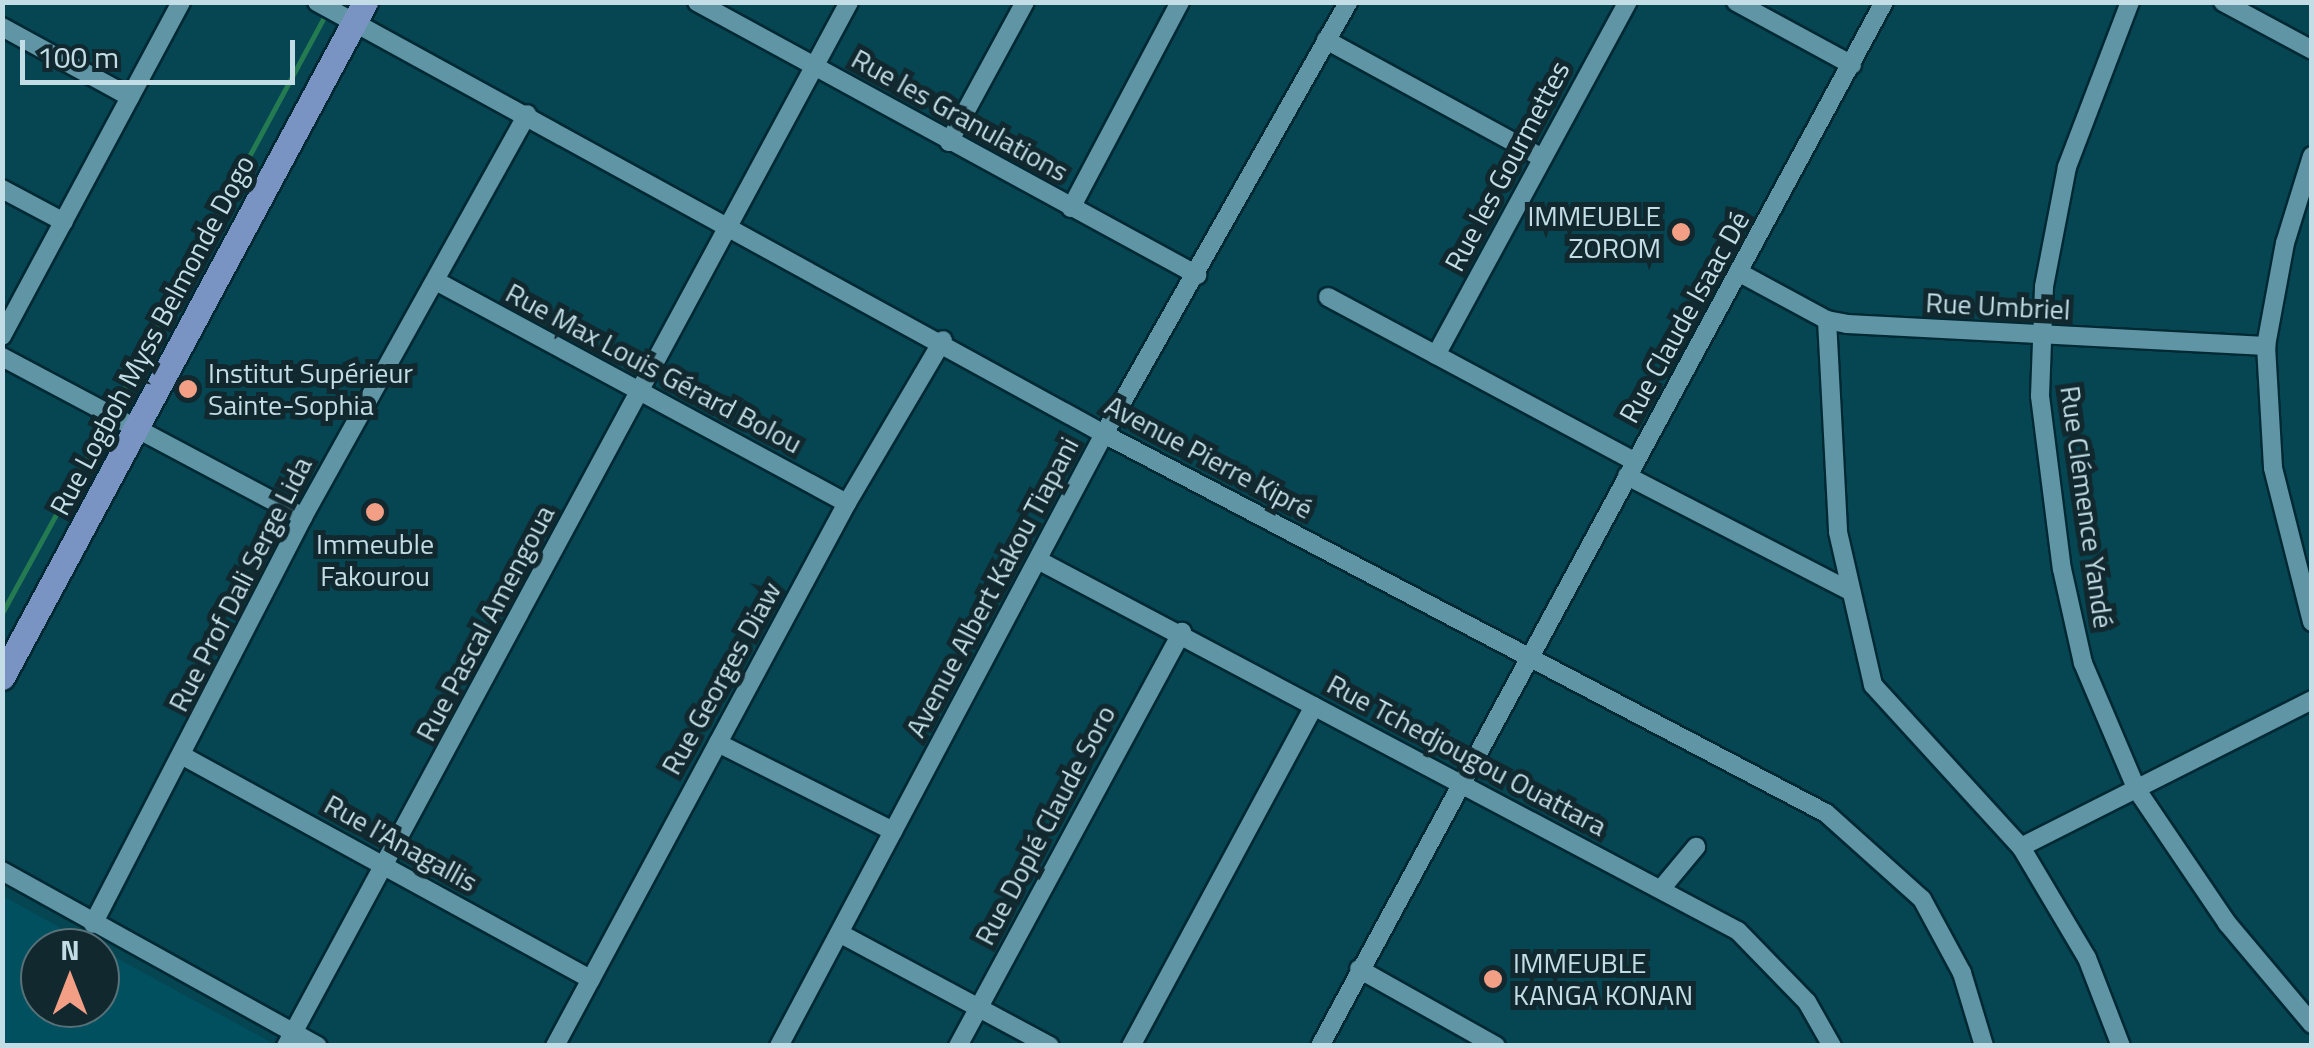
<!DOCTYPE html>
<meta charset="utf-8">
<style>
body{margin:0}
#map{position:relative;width:2314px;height:1048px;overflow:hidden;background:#064552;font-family:"Titillium Web",sans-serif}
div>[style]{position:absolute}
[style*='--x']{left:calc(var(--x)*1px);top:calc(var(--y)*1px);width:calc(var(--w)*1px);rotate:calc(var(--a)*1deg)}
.built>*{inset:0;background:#005060}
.stream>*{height:5px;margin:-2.5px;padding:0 2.5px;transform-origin:2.5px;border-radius:2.5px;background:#257b51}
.roads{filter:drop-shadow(2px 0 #002934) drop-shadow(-2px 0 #002934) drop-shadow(0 2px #002934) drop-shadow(0 -2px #002934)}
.minor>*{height:18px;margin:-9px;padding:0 9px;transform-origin:9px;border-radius:9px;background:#5f95a5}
.major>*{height:25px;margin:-12.5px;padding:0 12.5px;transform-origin:12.5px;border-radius:12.5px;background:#7994c2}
.dots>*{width:28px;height:28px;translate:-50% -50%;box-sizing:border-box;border:5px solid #11282e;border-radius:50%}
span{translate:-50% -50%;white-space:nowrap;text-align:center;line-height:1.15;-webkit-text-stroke:10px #11282e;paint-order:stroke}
.street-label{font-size:28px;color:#c2dde5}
.poi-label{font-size:28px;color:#c2dde5}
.right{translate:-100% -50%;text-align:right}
.left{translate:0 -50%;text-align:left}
.frame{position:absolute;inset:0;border:5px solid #c2dde5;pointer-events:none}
.north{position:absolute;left:20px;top:928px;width:100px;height:100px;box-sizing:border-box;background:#11282e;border:2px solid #587077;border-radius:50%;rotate:0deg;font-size:28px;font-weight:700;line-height:40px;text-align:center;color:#c2dde5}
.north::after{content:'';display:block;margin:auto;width:35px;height:45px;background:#f39f85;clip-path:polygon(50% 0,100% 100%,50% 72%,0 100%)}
.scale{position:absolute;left:20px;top:40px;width:275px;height:45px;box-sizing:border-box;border:5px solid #c2dde5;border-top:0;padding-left:12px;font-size:30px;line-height:35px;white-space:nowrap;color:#c2dde5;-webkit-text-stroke:8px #11282e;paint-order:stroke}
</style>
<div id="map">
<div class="built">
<div style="clip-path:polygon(3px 896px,97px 948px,40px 948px,40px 1008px,100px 1008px,100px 949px,276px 1045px,3px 1045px)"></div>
</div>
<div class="stream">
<div style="--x:113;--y:409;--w:449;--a:-61.7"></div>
<div style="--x:2;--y:613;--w:221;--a:-61.3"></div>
</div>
<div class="roads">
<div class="minor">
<div style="--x:317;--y:2;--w:898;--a:28.76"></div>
<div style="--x:1104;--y:434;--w:815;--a:27.7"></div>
<div style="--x:1826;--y:813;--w:129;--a:41.9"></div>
<div style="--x:1922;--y:899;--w:84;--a:61.6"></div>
<div style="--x:1962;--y:973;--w:76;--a:73.2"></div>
<div style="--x:697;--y:2;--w:570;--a:28.63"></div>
<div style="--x:1736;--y:2;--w:132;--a:28.5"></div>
<div style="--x:2130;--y:2;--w:177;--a:110.9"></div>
<div style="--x:2067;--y:167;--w:122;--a:100.9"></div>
<div style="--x:2044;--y:287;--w:109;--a:92.1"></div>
<div style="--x:2040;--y:396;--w:174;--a:82.8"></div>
<div style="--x:2062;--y:569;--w:96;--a:77.4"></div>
<div style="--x:2083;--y:663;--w:138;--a:67"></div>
<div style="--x:2137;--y:790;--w:161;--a:55.9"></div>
<div style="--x:2227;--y:923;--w:132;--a:49.9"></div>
<div style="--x:2223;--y:2;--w:101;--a:28.3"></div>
<div style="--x:2;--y:27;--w:146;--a:28.7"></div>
<div style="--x:1326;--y:40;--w:246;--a:28.6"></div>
<div style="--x:949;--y:142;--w:159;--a:-61.5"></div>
<div style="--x:2312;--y:156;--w:91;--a:107.2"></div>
<div style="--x:2285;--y:243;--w:105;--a:100.5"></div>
<div style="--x:2266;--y:346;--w:122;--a:86.7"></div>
<div style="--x:2273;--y:468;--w:159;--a:75.8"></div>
<div style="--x:2;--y:189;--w:70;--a:28"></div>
<div style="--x:1071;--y:208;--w:233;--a:-62.1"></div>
<div style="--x:1740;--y:273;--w:99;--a:28.4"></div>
<div style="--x:1827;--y:320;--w:20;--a:11"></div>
<div style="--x:1847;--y:324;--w:420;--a:3"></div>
<div style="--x:436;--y:281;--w:467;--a:28.4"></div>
<div style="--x:1328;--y:297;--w:349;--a:28.2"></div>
<div style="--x:1827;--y:320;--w:212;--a:87"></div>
<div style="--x:1838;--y:532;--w:157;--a:77.1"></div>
<div style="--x:1873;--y:685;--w:219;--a:47.6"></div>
<div style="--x:2021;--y:847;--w:129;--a:59.3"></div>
<div style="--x:2087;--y:958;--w:94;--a:68.9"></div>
<div style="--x:2;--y:336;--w:379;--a:-61.8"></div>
<div style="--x:1436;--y:355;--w:402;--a:-61.5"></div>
<div style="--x:2;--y:357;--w:341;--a:28"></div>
<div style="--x:1627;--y:476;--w:249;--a:27.3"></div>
<div style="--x:1038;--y:560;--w:792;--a:27.92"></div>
<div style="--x:1738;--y:931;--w:99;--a:45.8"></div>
<div style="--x:1807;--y:1002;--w:51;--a:60.4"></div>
<div style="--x:718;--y:743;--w:196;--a:26.7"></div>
<div style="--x:183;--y:756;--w:465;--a:28.7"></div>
<div style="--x:2021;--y:847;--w:326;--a:-26.8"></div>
<div style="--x:2;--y:871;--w:361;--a:29"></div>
<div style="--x:1661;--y:889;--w:55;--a:-50.2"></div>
<div style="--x:93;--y:924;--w:458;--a:-62.7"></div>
<div style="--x:303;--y:517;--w:461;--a:-60.9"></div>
<div style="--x:841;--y:934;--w:237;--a:28.2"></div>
<div style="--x:1359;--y:969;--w:157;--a:29.3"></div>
<div style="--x:286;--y:1046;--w:1186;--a:-61.66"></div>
<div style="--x:555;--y:1046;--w:617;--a:-61.73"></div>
<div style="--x:847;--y:503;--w:189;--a:-59.5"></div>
<div style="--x:779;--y:1046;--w:693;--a:-62.03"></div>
<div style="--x:1104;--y:434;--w:496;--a:-60.5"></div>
<div style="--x:958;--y:1046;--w:471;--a:-61.6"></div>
<div style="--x:1131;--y:1046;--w:386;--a:-61.7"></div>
<div style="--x:1320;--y:1046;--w:1187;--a:-61.62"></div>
</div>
<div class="major">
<div style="--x:2;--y:677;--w:766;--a:-61.73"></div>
</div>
</div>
<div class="dots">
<div style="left:1681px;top:232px;background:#f39f85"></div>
<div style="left:188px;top:389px;background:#f39f85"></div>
<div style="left:375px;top:512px;background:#f39f85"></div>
<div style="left:1493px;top:979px;background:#f39f85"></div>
</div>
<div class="street-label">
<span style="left:960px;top:115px;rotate:29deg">Rue les Granulations</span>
<span style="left:1507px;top:166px;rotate:-62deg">Rue les Gourmettes</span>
<span style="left:1998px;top:306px;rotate:3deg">Rue Umbriel</span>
<span style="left:1684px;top:317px;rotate:-61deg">Rue Claude Isaac Dé</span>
<span style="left:152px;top:335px;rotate:-62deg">Rue Logboh Myss Belmonde Dogo</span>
<span style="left:654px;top:368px;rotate:28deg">Rue Max Louis Gérard Bolou</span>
<span style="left:1209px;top:457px;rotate:28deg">Avenue Pierre Kipré</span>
<span style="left:2087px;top:507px;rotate:82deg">Rue Clémence Yandé</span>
<span style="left:240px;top:584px;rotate:-63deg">Rue Prof Dali Serge Lida</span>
<span style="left:992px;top:587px;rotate:-62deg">Avenue Albert Kakou Tiapani</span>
<span style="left:485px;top:623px;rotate:-62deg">Rue Pascal Amengoua</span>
<span style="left:721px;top:678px;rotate:-61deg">Rue Georges Diaw</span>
<span style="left:1467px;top:755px;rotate:28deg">Rue Tchedjougou Ouattara</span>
<span style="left:1045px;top:825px;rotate:-62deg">Rue Doplé Claude Soro</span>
<span style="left:401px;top:843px;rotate:29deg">Rue l'Anagallis</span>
</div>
<div class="poi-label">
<span class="right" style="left:1661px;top:232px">IMMEUBLE<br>ZOROM</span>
<span class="left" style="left:208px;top:389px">Institut Supérieur<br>Sainte-Sophia</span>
<span style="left:375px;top:560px">Immeuble<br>Fakourou</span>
<span class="left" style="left:1513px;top:979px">IMMEUBLE<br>KANGA KONAN</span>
</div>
<div class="frame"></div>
<div class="north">N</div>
<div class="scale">100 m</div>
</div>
